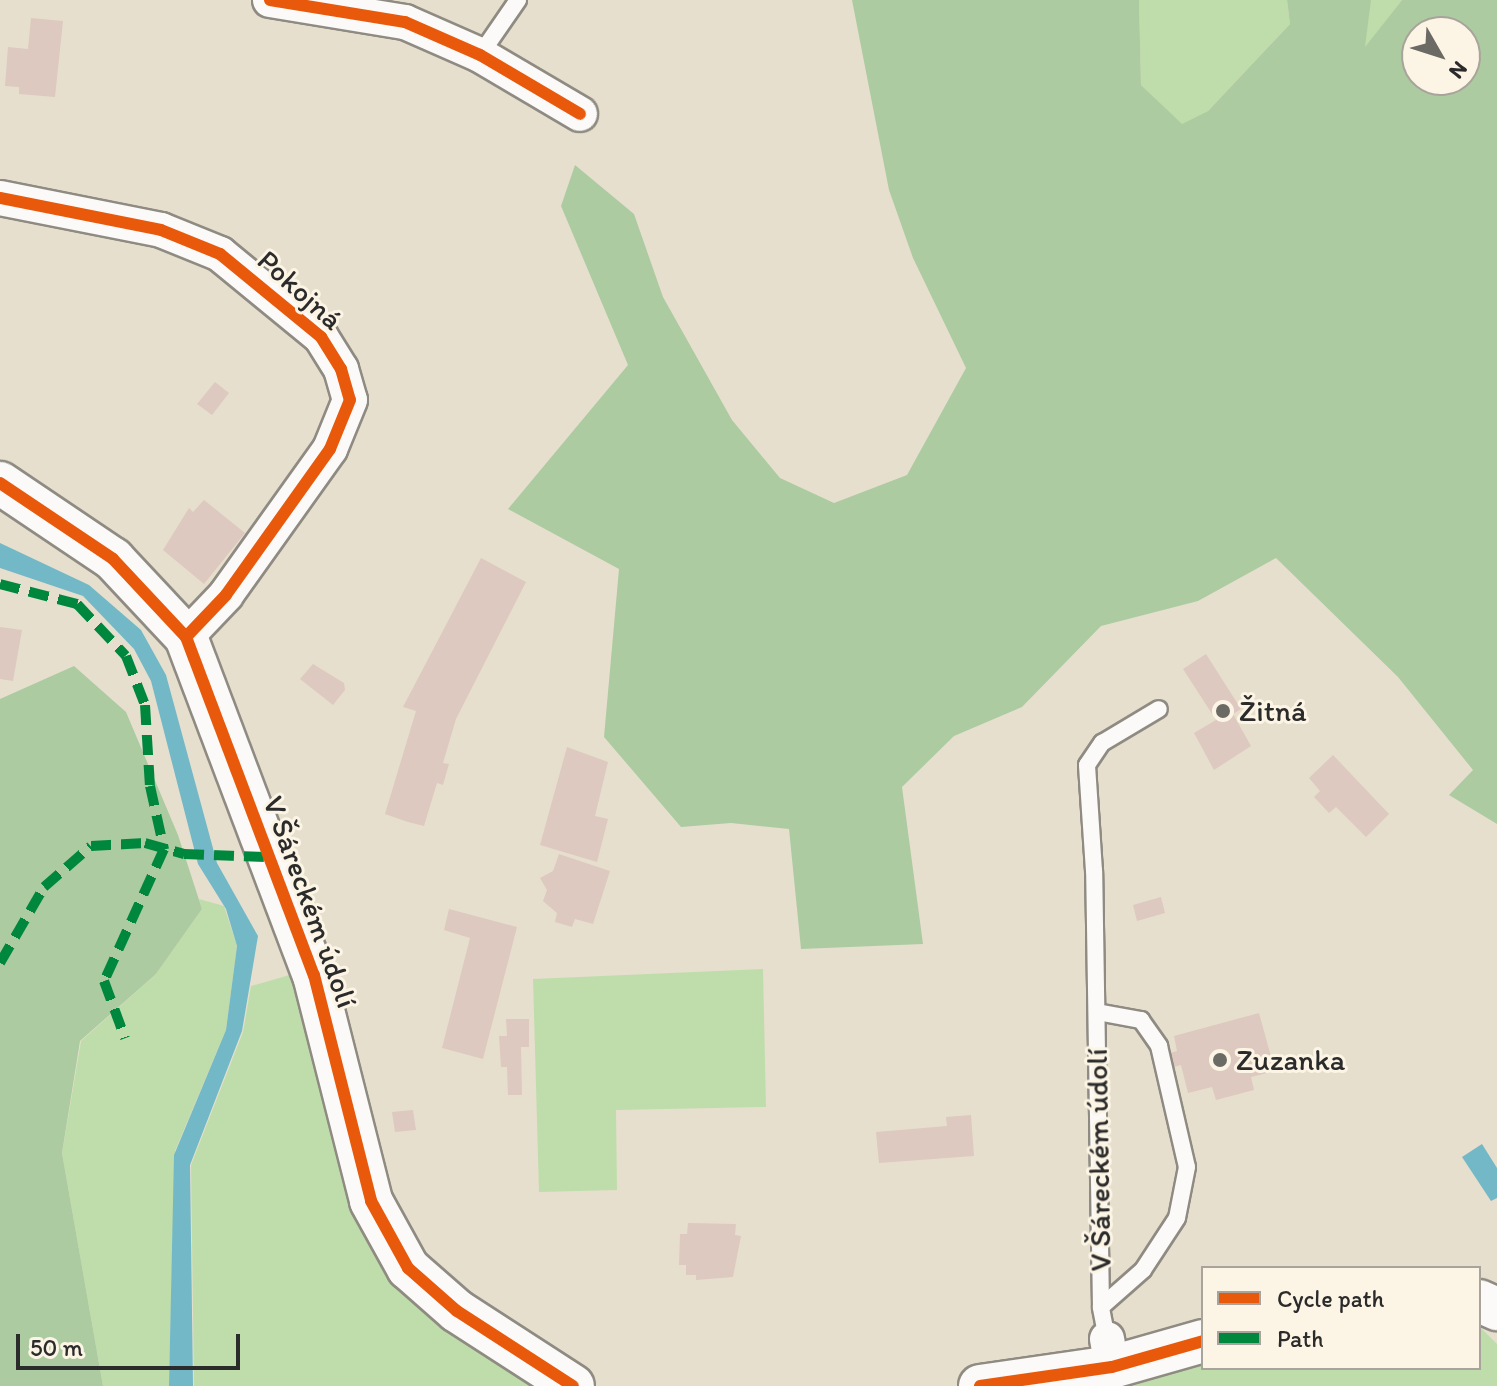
<!DOCTYPE html>
<meta charset="utf-8">
<style>
body{margin:0}
#map{position:relative;width:1497px;height:1386px;overflow:hidden;background:#e6dfce;font-family:Itim,sans-serif}
div>[style]{position:absolute}
[style*='--x']{left:calc(var(--x)*1px);top:calc(var(--y)*1px);width:calc(var(--w)*1px);rotate:calc(var(--a)*1deg)}
.green>*{inset:0;background:#bfddab}
.forest>*{inset:0;background:#adcba0}
.water>*{inset:0;background:#73b8c6}
.building>*{inset:0;background:#ddc9bf}
.roads{filter:drop-shadow(2px 0 #8f8b82) drop-shadow(-2px 0 #8f8b82) drop-shadow(0 2px #8f8b82) drop-shadow(0 -2px #8f8b82)}
.service>*{height:16px;margin:-8px;padding:0 8px;transform-origin:8px;border-radius:8px;background:#fbfaf8}
.minor>*{height:34px;margin:-17px;padding:0 17px;transform-origin:17px;border-radius:17px;background:#fbfaf8}
.tertiary>*{height:42px;margin:-21px;padding:0 21px;transform-origin:21px;border-radius:21px;background:#fbfaf8}
.quiet>*{height:10px;margin-top:-5px;transform-origin:0;background:repeating-linear-gradient(90deg,#00873e 0 20px,transparent 0 30px)}
.cycleway>*{height:12px;margin:-6px;padding:0 6px;transform-origin:6px;border-radius:6px;background:#e8590c}
.dots>*{width:22px;height:22px;translate:-50% -50%;box-sizing:border-box;border:4px solid #fcf5e5;border-radius:50%}
span{translate:-50% -50%;white-space:nowrap;text-align:center;line-height:1.15;-webkit-text-stroke:6px #fcf5e5;paint-order:stroke}
.street-label{font-size:30px;color:#2b2b2b}
.poi-label{font-size:30px;color:#2b2b2b}
.left{translate:0 -50%;text-align:left}
.legend{position:absolute;left:1201px;top:1266px;width:280px;height:104px;box-sizing:border-box;background:#fcf5e5;border:2px solid #a8a49b;margin:0;padding:10px 14px;list-style:none;font-size:24px;color:#2b2b2b}
.legend li{display:flex;align-items:center;gap:16px;height:40px}
.legend b{width:40px;border:2px solid #a8a49b}
.north{position:absolute;left:1401px;top:16px;width:80px;height:80px;box-sizing:border-box;background:#fcf5e5;border:2px solid #a8a49b;border-radius:50%;rotate:129deg;font-size:22px;font-weight:700;line-height:32px;text-align:center;color:#2b2b2b}
.north::after{content:'';display:block;margin:auto;width:28px;height:36px;background:#6c6a64;clip-path:polygon(50% 0,100% 100%,50% 72%,0 100%)}
.scale{position:absolute;left:16px;top:1334px;width:224px;height:36px;box-sizing:border-box;border:4px solid #2b2b2b;border-top:0;padding-left:10px;font-size:24px;line-height:28px;white-space:nowrap;color:#2b2b2b;-webkit-text-stroke:6px #fcf5e5;paint-order:stroke}
</style>
<div id="map">
<div class="green">
<div style="clip-path:polygon(1139px 0,1287px 0,1290px 24px,1208px 111px,1181px 125px,1141px 85px)"></div>
<div style="clip-path:polygon(1371px 0,1402px 0,1364px 49px,1369px 2px)"></div>
<div style="clip-path:polygon(199px 899px,224px 906px,237px 946px,226px 1030px,175px 1151px,169px 1386px,103px 1386px,62px 1153px,81px 1041px,156px 974px,202px 909px)"></div>
<div style="clip-path:polygon(763px 969px,766px 1107px,616px 1110px,617px 1190px,539px 1192px,533px 979px)"></div>
<div style="clip-path:polygon(293px 974px,361px 1221px,378px 1257px,399px 1285px,543px 1386px,194px 1386px,191px 1165px,243px 1032px,251px 986px)"></div>
<div style="clip-path:polygon(1479px 1326px,1497px 1344px,1497px 1386px,1109px 1386px,1203px 1363px,1203px 1368px,1479px 1368px)"></div>
</div>
<div class="forest">
<div style="clip-path:polygon(evenodd,852px 0,1139px 0,1141px 85px,1182px 124px,1208px 111px,1290px 24px,1287px 0,1371px 0,1365px 47px,1402px 0,1497px 0,1497px 824px,1449px 795px,1473px 770px,1398px 677px,1276px 558px,1198px 601px,1101px 626px,1022px 707px,954px 736px,902px 787px,923px 944px,801px 949px,789px 829px,731px 823px,681px 827px,604px 737px,619px 569px,508px 509px,628px 365px,561px 206px,575px 165px,634px 214px,663px 297px,732px 420px,780px 478px,834px 503px,907px 475px,966px 368px,913px 258px,889px 190px,852px 0,1417px 32px,1465px 32px,1465px 80px,1417px 80px,1417px 32px)"></div>
<div style="clip-path:polygon(74px 666px,126px 712px,178px 835px,202px 909px,156px 974px,80px 1041px,62px 1153px,103px 1386px,0 1386px,0 699px)"></div>
</div>
<div class="water">
<div style="clip-path:polygon(0 543px,89px 585px,141px 630px,166px 675px,217px 863px,258px 936px,242px 1031px,190px 1165px,193px 1386px,169px 1386px,174px 1155px,226px 1030px,237px 946px,226px 909px,198px 864px,151px 681px,134px 649px,83px 596px,0 568px)"></div>
<div style="clip-path:polygon(1482px 1144px,1497px 1168px,1497px 1198px,1491px 1201px,1462px 1157px)"></div>
</div>
<div class="building">
<div style="clip-path:polygon(31px 18px,63px 21px,55px 97px,19px 94px,19px 87px,5px 86px,8px 47px,28px 49px)"></div>
<div style="clip-path:polygon(215px 382px,229px 393px,212px 415px,197px 404px)"></div>
<div style="clip-path:polygon(204px 500px,245px 533px,204px 584px,163px 550px,189px 508px,193px 512px)"></div>
<div style="clip-path:polygon(481px 558px,526px 582px,456px 719px,443px 763px,449px 764px,443px 785px,437px 783px,424px 826px,408px 822px,385px 814px,416px 711px,403px 707px)"></div>
<div style="clip-path:polygon(0 627px,22px 630px,13px 681px,0 679px)"></div>
<div style="clip-path:polygon(1206px 654px,1241px 709px,1233px 714px,1251px 746px,1214px 770px,1194px 733px,1216px 720px,1183px 669px)"></div>
<div style="clip-path:polygon(313px 664px,344px 683px,345px 690px,333px 705px,300px 679px)"></div>
<div style="clip-path:polygon(567px 747px,608px 762px,595px 816px,608px 819px,597px 862px,540px 845px)"></div>
<div style="clip-path:polygon(1333px 755px,1389px 814px,1366px 837px,1336px 807px,1329px 813px,1314px 797px,1320px 791px,1309px 778px)"></div>
<div style="clip-path:polygon(559px 854px,610px 871px,593px 924px,575px 919px,572px 927px,555px 922px,557px 913px,543px 901px,547px 890px,540px 878px,553px 871px)"></div>
<div style="clip-path:polygon(1161px 897px,1165px 913px,1137px 921px,1133px 905px)"></div>
<div style="clip-path:polygon(449px 909px,517px 927px,483px 1059px,442px 1048px,470px 938px,444px 930px)"></div>
<div style="clip-path:polygon(1259px 1013px,1275px 1071px,1251px 1077px,1254px 1090px,1216px 1100px,1212px 1087px,1188px 1093px,1181px 1065px,1170px 1068px,1166px 1054px,1177px 1051px,1174px 1036px)"></div>
<div style="clip-path:polygon(506px 1019px,529px 1019px,529px 1047px,521px 1047px,522px 1095px,508px 1095px,507px 1067px,501px 1067px,499px 1036px,507px 1036px)"></div>
<div style="clip-path:polygon(413px 1110px,416px 1130px,395px 1132px,392px 1112px)"></div>
<div style="clip-path:polygon(971px 1115px,974px 1156px,879px 1163px,876px 1132px,947px 1126px,946px 1117px)"></div>
<div style="clip-path:polygon(688px 1223px,736px 1224px,735px 1235px,741px 1236px,733px 1277px,696px 1280px,696px 1275px,686px 1275px,686px 1265px,679px 1265px,680px 1234px,687px 1234px)"></div>
</div>
<div class="roads">
<div class="service">
<div style="--x:480;--y:55;--w:67;--a:-55.4"></div>
<div style="--x:1097;--y:1012;--w:45;--a:10.3"></div>
<div style="--x:1141;--y:1020;--w:32;--a:55"></div>
<div style="--x:1159;--y:1046;--w:124;--a:77"></div>
<div style="--x:1187;--y:1167;--w:52;--a:101.1"></div>
<div style="--x:1177;--y:1218;--w:62;--a:123.2"></div>
<div style="--x:1143;--y:1270;--w:56;--a:138.6"></div>
<div style="--x:1107;--y:1339;--w:33;--a:-101"></div>
<div style="--x:1101;--y:1307;--w:436;--a:-90.9"></div>
<div style="--x:1094;--y:871;--w:106;--a:-93.8"></div>
<div style="--x:1087;--y:765;--w:27;--a:-56"></div>
<div style="--x:1102;--y:743;--w:66;--a:-30.8"></div>
</div>
<div class="minor">
<div style="--x:270;--y:0;--w:137;--a:9.3"></div>
<div style="--x:405;--y:22;--w:82;--a:23.7"></div>
<div style="--x:480;--y:55;--w:116;--a:30.5"></div>
<div style="--x:0;--y:198;--w:164;--a:11.2"></div>
<div style="--x:161;--y:230;--w:64;--a:22.1"></div>
<div style="--x:220;--y:254;--w:131;--a:39.4"></div>
<div style="--x:321;--y:337;--w:38;--a:58"></div>
<div style="--x:341;--y:369;--w:32;--a:74"></div>
<div style="--x:350;--y:400;--w:53;--a:112.2"></div>
<div style="--x:330;--y:449;--w:179;--a:125.5"></div>
<div style="--x:226;--y:595;--w:58;--a:133.6"></div>
<div style="--x:1107;--y:1339;--w:28;--a:80"></div>
</div>
<div class="tertiary">
<div style="--x:0;--y:483;--w:136;--a:33.9"></div>
<div style="--x:113;--y:559;--w:107;--a:46.9"></div>
<div style="--x:186;--y:637;--w:361;--a:69.3"></div>
<div style="--x:314;--y:975;--w:233;--a:75.8"></div>
<div style="--x:371;--y:1201;--w:77;--a:61.1"></div>
<div style="--x:408;--y:1268;--w:65;--a:41.3"></div>
<div style="--x:457;--y:1311;--w:138;--a:32.9"></div>
<div style="--x:1479;--y:1301;--w:20;--a:24"></div>
<div style="--x:980;--y:1386;--w:133;--a:-8.2"></div>
<div style="--x:1112;--y:1367;--w:95;--a:-15.9"></div>
</div>
</div>
<div class="quiet">
<div style="--x:0;--y:584;--w:80;--a:14.6"></div>
<div style="--x:77;--y:604;--w:71;--a:46.7"></div>
<div style="--x:126;--y:656;--w:53;--a:68.8"></div>
<div style="--x:145;--y:705;--w:81;--a:86.5"></div>
<div style="--x:150;--y:786;--w:65;--a:77.5"></div>
<div style="--x:164;--y:849;--w:145;--a:114.4"></div>
<div style="--x:104;--y:981;--w:61;--a:69.8"></div>
<div style="--x:0;--y:963;--w:88;--a:-59.9"></div>
<div style="--x:44;--y:887;--w:62;--a:-41.1"></div>
<div style="--x:91;--y:846;--w:54;--a:-3.2"></div>
<div style="--x:145;--y:843;--w:41;--a:15.8"></div>
<div style="--x:184;--y:854;--w:81;--a:2.1"></div>
</div>
<div class="cycleway">
<div style="--x:270;--y:0;--w:137;--a:9.3"></div>
<div style="--x:405;--y:22;--w:82;--a:23.7"></div>
<div style="--x:480;--y:55;--w:116;--a:30.5"></div>
<div style="--x:0;--y:198;--w:164;--a:11.2"></div>
<div style="--x:161;--y:230;--w:64;--a:22.1"></div>
<div style="--x:220;--y:254;--w:131;--a:39.4"></div>
<div style="--x:321;--y:337;--w:38;--a:58"></div>
<div style="--x:341;--y:369;--w:32;--a:74"></div>
<div style="--x:350;--y:400;--w:53;--a:112.2"></div>
<div style="--x:330;--y:449;--w:179;--a:125.5"></div>
<div style="--x:226;--y:595;--w:58;--a:133.6"></div>
<div style="--x:0;--y:483;--w:136;--a:33.9"></div>
<div style="--x:113;--y:559;--w:107;--a:46.9"></div>
<div style="--x:186;--y:637;--w:361;--a:69.3"></div>
<div style="--x:314;--y:975;--w:233;--a:75.8"></div>
<div style="--x:371;--y:1201;--w:77;--a:61.1"></div>
<div style="--x:408;--y:1268;--w:65;--a:41.3"></div>
<div style="--x:457;--y:1311;--w:138;--a:32.9"></div>
<div style="--x:980;--y:1386;--w:133;--a:-8.2"></div>
<div style="--x:1112;--y:1367;--w:95;--a:-15.9"></div>
</div>
<div class="dots">
<div style="left:1223px;top:711px;background:#6c6a64"></div>
<div style="left:1220px;top:1060px;background:#6c6a64"></div>
</div>
<div class="street-label">
<span style="left:300px;top:290px;rotate:42deg">Pokojná</span>
<span style="left:310px;top:902px;rotate:70deg">V Šáreckém údolí</span>
<span style="left:1099px;top:1160px;rotate:-91deg">V Šáreckém údolí</span>
</div>
<div class="poi-label">
<span class="left" style="left:1239px;top:711px">Žitná</span>
<span class="left" style="left:1236px;top:1060px">Zuzanka</span>
</div>
<ul class="legend">
<li><b style="height:10px;background:#e8590c"></b>Cycle path</li>
<li><b style="height:10px;background:#00873e"></b>Path</li>
</ul>
<div class="north">N</div>
<div class="scale">50 m</div>
</div>
